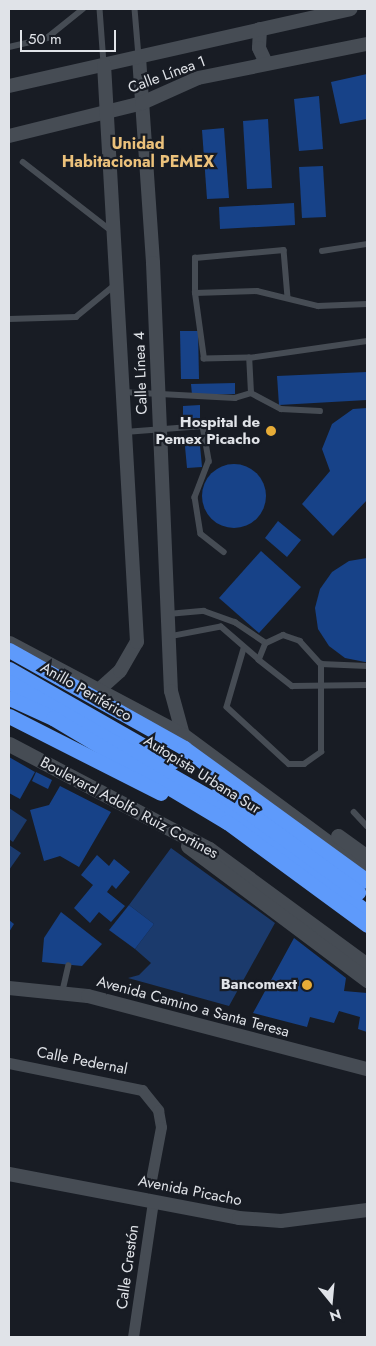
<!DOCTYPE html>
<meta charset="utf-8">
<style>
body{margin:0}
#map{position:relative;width:376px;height:1346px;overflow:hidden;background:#181c24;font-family:Jost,sans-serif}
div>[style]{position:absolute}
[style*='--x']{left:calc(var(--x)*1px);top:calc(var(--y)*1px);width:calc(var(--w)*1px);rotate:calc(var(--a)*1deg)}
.green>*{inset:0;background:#1b3a6c}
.building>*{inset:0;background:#174288}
.round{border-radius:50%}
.service>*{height:5.5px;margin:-2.75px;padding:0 2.75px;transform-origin:2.75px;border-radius:2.75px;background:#464c54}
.minor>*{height:11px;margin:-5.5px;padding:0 5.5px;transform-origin:5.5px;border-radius:5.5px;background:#464c54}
.tertiary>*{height:14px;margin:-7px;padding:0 7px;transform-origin:7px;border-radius:7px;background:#464c54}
.secondary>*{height:15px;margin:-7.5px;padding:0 7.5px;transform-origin:7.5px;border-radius:7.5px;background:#464c54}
.motorway>*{height:15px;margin:-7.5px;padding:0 7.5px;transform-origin:7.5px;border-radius:7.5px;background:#5e9afb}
.dots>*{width:14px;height:14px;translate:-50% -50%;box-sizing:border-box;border:2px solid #181c24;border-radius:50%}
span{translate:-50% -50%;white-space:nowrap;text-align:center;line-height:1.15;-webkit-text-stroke:4.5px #181c24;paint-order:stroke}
.street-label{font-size:15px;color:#e0e3e8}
.poi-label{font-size:15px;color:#e0e3e8;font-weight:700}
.right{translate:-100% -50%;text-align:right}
.neighbourhood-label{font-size:16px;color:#ebc17b;font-weight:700}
.frame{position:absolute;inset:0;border:10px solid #e0e3e8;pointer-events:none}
.north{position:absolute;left:306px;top:1276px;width:50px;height:50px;-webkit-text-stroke:4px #181c24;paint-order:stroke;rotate:163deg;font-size:14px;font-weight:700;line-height:20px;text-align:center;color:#e0e3e8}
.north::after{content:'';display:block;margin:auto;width:18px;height:22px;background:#e0e3e8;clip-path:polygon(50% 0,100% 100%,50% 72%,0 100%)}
.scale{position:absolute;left:20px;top:30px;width:96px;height:22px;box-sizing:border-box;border:2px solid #e0e3e8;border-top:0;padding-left:6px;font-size:15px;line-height:18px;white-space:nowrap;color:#e0e3e8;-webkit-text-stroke:4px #181c24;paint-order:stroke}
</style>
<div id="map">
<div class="green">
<div style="clip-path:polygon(9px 808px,27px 820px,13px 842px,9px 839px)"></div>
<div style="clip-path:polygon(9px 845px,21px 853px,9px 870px)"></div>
<div style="clip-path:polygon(171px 848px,275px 923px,229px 1006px,128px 978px,139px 975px,151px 963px,135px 949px,154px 924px,129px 905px)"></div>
</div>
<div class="building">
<div style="clip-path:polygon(367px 74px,367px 119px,340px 124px,331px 82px)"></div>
<div style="clip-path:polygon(319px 96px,323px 149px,299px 151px,294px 99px)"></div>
<div style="clip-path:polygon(268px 119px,272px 188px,247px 189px,243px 121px)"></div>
<div style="clip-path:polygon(224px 128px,229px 198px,207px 199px,202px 130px)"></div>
<div style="clip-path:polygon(323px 166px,326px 217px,302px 218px,299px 167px)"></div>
<div style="clip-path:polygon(294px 203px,295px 225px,220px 229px,219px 207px)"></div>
<div style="clip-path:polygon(180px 331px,198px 331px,199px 379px,181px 379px)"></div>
<div style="clip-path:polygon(367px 372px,367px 400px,279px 405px,277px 376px)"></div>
<div style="clip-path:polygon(235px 383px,235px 394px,192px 395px,191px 384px)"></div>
<div style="clip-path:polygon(200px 405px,200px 418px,183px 419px,183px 406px)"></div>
<div style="clip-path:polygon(367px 408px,367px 500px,333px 536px,302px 504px,330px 471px,322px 449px,332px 424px,353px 409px)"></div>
<div style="clip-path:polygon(199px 435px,202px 467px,187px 468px,184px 436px)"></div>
<div class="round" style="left:202px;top:464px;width:64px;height:64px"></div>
<div style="clip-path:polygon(278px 521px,301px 540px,287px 557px,265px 538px)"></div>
<div style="clip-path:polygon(261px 551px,301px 587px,259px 633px,219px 598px)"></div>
<div style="clip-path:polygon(367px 558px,367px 662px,365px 662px,345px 658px,329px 646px,318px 629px,315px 608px,320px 589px,332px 572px,349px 561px)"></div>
<div style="clip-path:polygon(9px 757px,35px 772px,20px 799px,9px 793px)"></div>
<div style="clip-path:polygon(36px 772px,52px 780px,48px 789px,32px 781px)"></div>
<div style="clip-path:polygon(60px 786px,111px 812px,79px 867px,60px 856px,44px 861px,30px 810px,49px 805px)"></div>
<div style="clip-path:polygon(97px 855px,109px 866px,114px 859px,130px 872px,116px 889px,112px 885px,107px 892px,125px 906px,111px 922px,99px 912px,90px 923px,74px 908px,93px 885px,81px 875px)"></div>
<div style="clip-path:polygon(129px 905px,154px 924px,135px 949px,109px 930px)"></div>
<div style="clip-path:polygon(61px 912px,102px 944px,82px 966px,42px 962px,44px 938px)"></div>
<div style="clip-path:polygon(9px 920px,14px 924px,9px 932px)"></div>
<div style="clip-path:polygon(294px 938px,346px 978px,344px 991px,367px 993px,367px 1032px,358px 1029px,360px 1017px,339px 1011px,334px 1023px,310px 1017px,307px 1027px,253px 1013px)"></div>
</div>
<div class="service">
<div style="--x:100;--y:9;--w:55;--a:85.8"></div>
<div style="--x:135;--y:9;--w:48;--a:85.2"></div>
<div style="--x:9;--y:47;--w:39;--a:-13"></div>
<div style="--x:47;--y:38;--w:46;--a:-38.9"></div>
<div style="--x:23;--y:162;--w:113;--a:37.8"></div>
<div style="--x:322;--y:251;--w:46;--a:-8.8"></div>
<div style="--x:195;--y:293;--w:35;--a:-90"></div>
<div style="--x:195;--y:258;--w:89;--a:-5.1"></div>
<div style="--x:284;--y:250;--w:48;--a:85.2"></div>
<div style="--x:9;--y:319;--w:67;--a:-1.7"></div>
<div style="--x:76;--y:317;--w:50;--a:-39.4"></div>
<div style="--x:249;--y:358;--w:45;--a:178.7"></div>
<div style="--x:204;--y:359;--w:67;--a:-97.8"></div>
<div style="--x:195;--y:293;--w:62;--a:-1.8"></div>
<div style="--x:257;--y:291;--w:63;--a:13.8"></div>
<div style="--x:318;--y:306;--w:49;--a:-2.3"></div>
<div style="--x:123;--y:392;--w:112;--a:3.1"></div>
<div style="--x:235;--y:398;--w:17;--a:-17"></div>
<div style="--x:251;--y:393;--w:35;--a:-93"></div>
<div style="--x:249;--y:358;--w:119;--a:-8.2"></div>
<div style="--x:251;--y:393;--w:34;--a:28"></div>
<div style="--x:281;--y:409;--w:39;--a:3"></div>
<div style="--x:125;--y:432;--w:78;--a:-4.4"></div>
<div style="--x:203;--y:426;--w:36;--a:80"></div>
<div style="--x:209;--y:461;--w:39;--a:111"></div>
<div style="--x:195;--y:497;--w:37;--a:81"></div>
<div style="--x:201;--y:534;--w:29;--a:38"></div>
<div style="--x:168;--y:614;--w:36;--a:-5"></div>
<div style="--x:204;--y:611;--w:33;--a:20"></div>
<div style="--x:235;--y:622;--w:37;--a:34"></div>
<div style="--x:266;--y:643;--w:18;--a:112"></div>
<div style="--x:259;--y:660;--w:50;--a:-139"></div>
<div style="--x:221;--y:627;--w:53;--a:169.1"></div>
<div style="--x:266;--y:643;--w:19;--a:-25"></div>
<div style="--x:283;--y:635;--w:18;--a:19"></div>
<div style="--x:300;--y:641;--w:31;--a:48"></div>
<div style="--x:321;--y:664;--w:46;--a:2.5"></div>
<div style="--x:244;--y:649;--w:60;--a:106.3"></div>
<div style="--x:227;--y:707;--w:84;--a:42.6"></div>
<div style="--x:289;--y:764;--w:15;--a:0"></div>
<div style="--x:304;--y:764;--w:21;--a:-35"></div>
<div style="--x:321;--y:752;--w:88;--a:-90"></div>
<div style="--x:259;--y:660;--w:42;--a:38.2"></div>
<div style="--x:292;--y:686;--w:75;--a:-0.8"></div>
<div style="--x:354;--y:812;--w:19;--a:47"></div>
<div style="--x:62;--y:993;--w:28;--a:-77"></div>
</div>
<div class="minor">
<div style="--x:9;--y:1063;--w:136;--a:11.5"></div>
<div style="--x:142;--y:1090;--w:26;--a:51"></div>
<div style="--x:158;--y:1110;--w:17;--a:80"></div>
<div style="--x:161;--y:1127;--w:54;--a:100.7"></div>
<div style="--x:133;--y:1337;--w:137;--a:-81.6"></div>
</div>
<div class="tertiary">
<div style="--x:260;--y:29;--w:19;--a:93"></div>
<div style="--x:259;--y:48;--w:17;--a:65"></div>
<div style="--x:139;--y:57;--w:206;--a:86.1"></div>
<div style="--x:153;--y:263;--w:428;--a:87.6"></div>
<div style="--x:171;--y:691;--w:46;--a:74.7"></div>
<div style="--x:9;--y:86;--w:350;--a:-12.7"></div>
<div style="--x:9;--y:136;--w:137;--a:-13.9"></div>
<div style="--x:142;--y:103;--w:61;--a:-24.1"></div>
<div style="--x:198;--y:78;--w:172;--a:-11.4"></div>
<div style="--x:101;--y:688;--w:25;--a:-42"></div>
<div style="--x:120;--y:671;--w:34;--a:-60"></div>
<div style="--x:137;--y:642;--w:578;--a:-93.27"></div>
<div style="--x:9;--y:988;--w:79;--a:5.8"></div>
<div style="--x:88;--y:996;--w:288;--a:14.7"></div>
<div style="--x:9;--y:1174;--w:234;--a:10.8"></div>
<div style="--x:239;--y:1218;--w:42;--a:4.1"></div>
<div style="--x:281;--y:1221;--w:87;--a:-7.3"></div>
</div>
<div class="secondary">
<div style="--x:9;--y:643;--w:197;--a:27.9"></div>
<div style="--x:183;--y:735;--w:229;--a:36.5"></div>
<div style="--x:9;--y:744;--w:226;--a:27.7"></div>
<div style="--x:209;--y:849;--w:196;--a:36.3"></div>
<div style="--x:338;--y:836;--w:36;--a:36"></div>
<div style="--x:188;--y:846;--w:224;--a:36.8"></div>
</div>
<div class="motorway">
<div style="--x:9;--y:650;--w:201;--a:29.2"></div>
<div style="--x:184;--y:748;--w:226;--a:36"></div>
<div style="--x:9;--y:669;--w:188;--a:29.7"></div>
<div style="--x:9;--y:682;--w:247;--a:29.9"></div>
<div style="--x:223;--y:805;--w:179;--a:36.6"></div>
<div style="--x:9;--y:698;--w:48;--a:24.4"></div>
<div style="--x:53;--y:718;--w:203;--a:30.9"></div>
<div style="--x:227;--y:822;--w:174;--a:36.3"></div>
<div style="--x:9;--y:716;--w:170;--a:26.9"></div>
<div style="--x:219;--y:791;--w:172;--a:36"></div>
</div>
<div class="dots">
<div style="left:271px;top:431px;background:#e7ac37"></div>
<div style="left:307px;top:985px;background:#e7ac37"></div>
</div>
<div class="street-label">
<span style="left:167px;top:75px;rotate:-20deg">Calle Línea 1</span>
<span style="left:141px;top:373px;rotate:-92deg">Calle Línea 4</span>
<span style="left:86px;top:692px;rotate:30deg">Anillo Periférico</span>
<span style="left:202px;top:775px;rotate:32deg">Autopista Urbana Sur</span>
<span style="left:129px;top:808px;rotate:28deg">Boulevard Adolfo Ruiz Cortines</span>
<span style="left:193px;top:1007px;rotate:15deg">Avenida Camino a Santa Teresa</span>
<span style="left:82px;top:1061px;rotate:11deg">Calle Pedernal</span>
<span style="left:190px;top:1191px;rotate:11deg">Avenida Picacho</span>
<span style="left:128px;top:1267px;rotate:-82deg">Calle Crestón</span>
</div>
<div class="poi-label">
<span class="right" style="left:260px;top:431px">Hospital de<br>Pemex Picacho</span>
<span class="right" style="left:297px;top:985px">Bancomext</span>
</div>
<div class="neighbourhood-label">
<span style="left:138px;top:153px">Unidad<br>Habitacional PEMEX</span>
</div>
<div class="frame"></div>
<div class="north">N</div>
<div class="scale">50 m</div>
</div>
